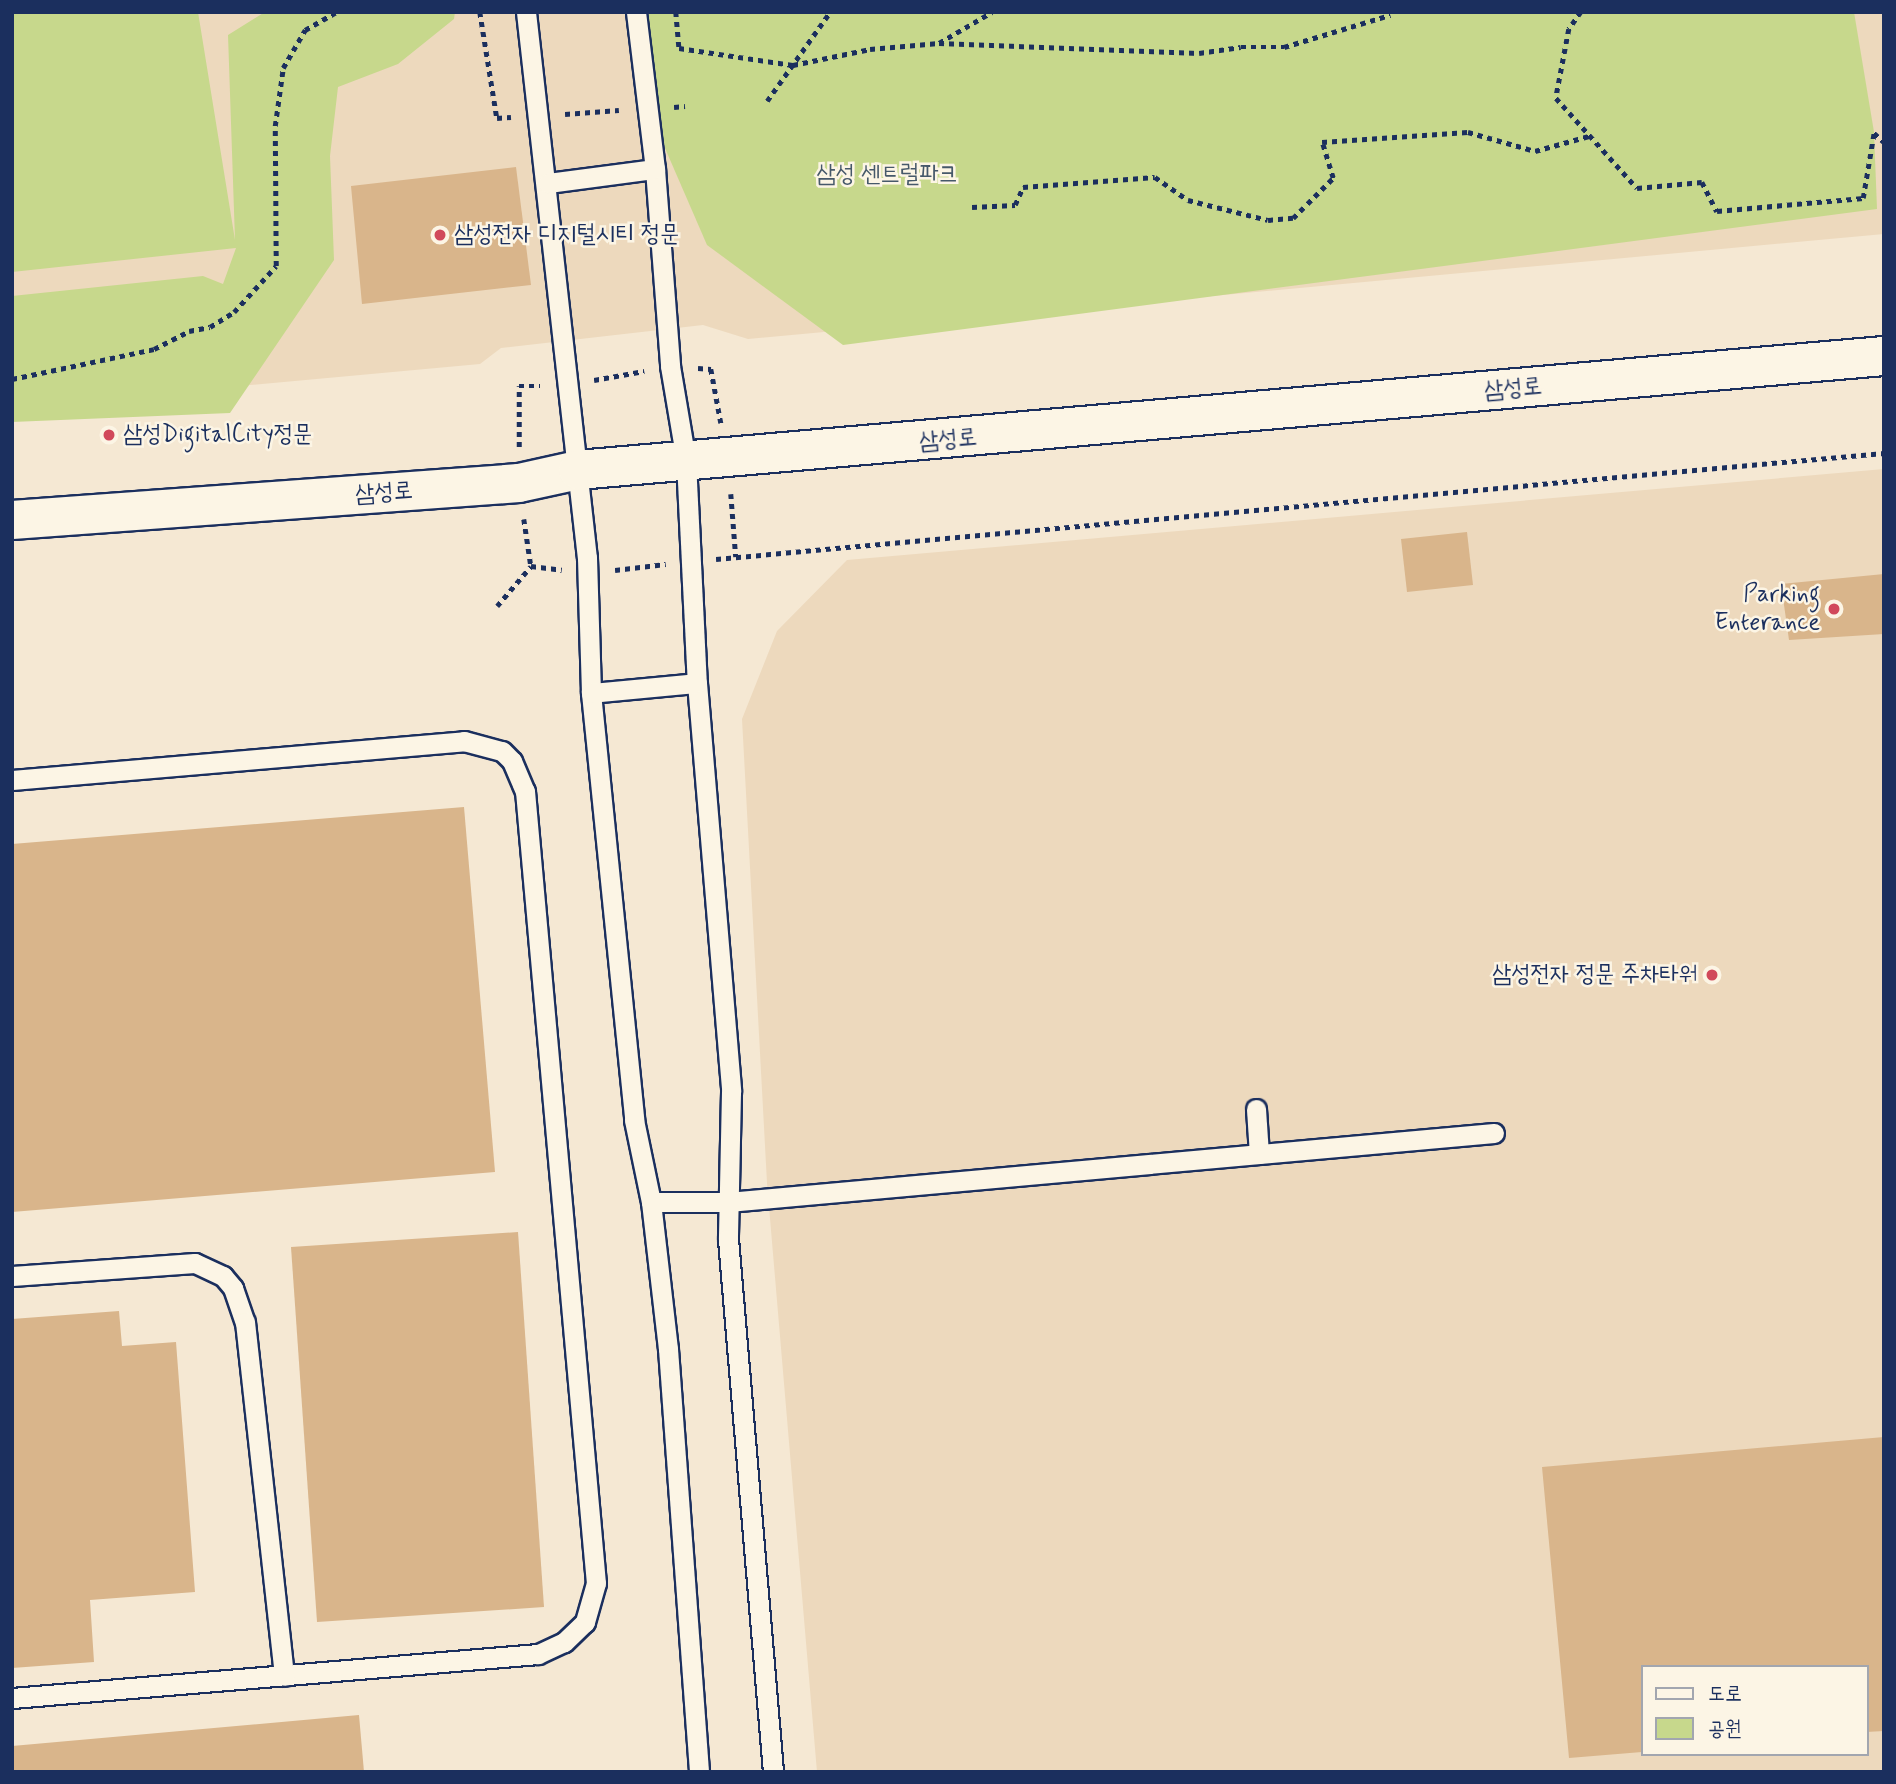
<!DOCTYPE html>
<meta charset="utf-8">
<style>
body{margin:0}
#map{position:relative;width:1896px;height:1784px;overflow:hidden;background:#f5e8d3;font-family:Mynerve,"Poor Story",sans-serif}
div>[style]{position:absolute}
[style*='--x']{left:calc(var(--x)*1px);top:calc(var(--y)*1px);width:calc(var(--w)*1px);rotate:calc(var(--a)*1deg)}
.built>*{inset:0;background:#edd9bd}
.green>*{inset:0;background:#c7d88c}
.building>*{inset:0;background:#d9b58b}
.path>*{height:4.5px;margin-top:-2.25px;transform-origin:0;background:repeating-linear-gradient(90deg,#1b2f5e 0 5px,transparent 0 10px)}
.roads{filter:drop-shadow(2px 0 #1b2f5e) drop-shadow(-2px 0 #1b2f5e) drop-shadow(0 2px #1b2f5e) drop-shadow(0 -2px #1b2f5e)}
.lane>*{height:19px;margin:-9.5px;padding:0 9.5px;transform-origin:9.5px;border-radius:9.5px;background:#fcf5e5}
.secondary>*{height:38px;margin:-19px;padding:0 19px;transform-origin:19px;border-radius:19px;background:#fcf5e5}
.dots>*{width:19px;height:19px;translate:-50% -50%;box-sizing:border-box;border:4px solid #fcf5e5;border-radius:50%}
span{translate:-50% -50%;white-space:nowrap;text-align:center;line-height:1.15;-webkit-text-stroke:5px #fcf5e5;paint-order:stroke}
.park-label{font-size:24px;color:#46596a}
.poi-label{font-size:24px;color:#1b2f5e}
.left{translate:0 -50%;text-align:left}
.right{translate:-100% -50%;text-align:right}
.street-label{font-size:24px;color:#1b2f5e}
.frame{position:absolute;inset:0;border:14px solid #1b2f5e;pointer-events:none}
.legend{position:absolute;left:1641px;top:1665px;width:228px;height:91px;box-sizing:border-box;background:#fcf5e5;border:2px solid #a2a6af;margin:0;padding:9px 12px;list-style:none;font-size:21px;color:#1b2f5e}
.legend li{display:flex;align-items:center;gap:14px;height:35px}
.legend b{width:35px;border:2px solid #a2a6af}
</style>
<div id="map">
<div class="built">
<div style="clip-path:polygon(12px 12px,1884px 12px,1884px 234px,748px 339px,703px 325px,501px 348px,480px 364px,12px 407px)"></div>
<div style="clip-path:polygon(evenodd,1884px 469px,1884px 1772px,817px 1772px,767px 1183px,742px 719px,777px 631px,847px 560px,1884px 469px,1642px 1667px,1866px 1667px,1866px 1754px,1642px 1754px,1642px 1667px)"></div>
</div>
<div class="green">
<div style="clip-path:polygon(12px 12px,198px 12px,235px 240px,228px 35px,265px 12px,455px 12px,454px 19px,398px 64px,338px 87px,330px 156px,334px 260px,230px 413px,12px 422px,12px 296px,203px 276px,223px 284px,236px 248px,12px 272px)"></div>
<div style="clip-path:polygon(636px 12px,1854px 12px,1874px 132px,1877px 209px,843px 345px,707px 245px,648px 109px)"></div>
</div>
<div class="building">
<div style="clip-path:polygon(516px 167px,531px 285px,362px 304px,351px 186px)"></div>
<div style="clip-path:polygon(1467px 532px,1473px 585px,1407px 592px,1401px 539px)"></div>
<div style="clip-path:polygon(1884px 574px,1884px 634px,1789px 640px,1781px 584px)"></div>
<div style="clip-path:polygon(464px 807px,495px 1172px,12px 1212px,12px 844px)"></div>
<div style="clip-path:polygon(518px 1232px,544px 1607px,317px 1622px,291px 1247px)"></div>
<div style="clip-path:polygon(119px 1311px,122px 1346px,176px 1342px,195px 1592px,90px 1600px,94px 1662px,12px 1668px,12px 1319px)"></div>
<div style="clip-path:polygon(1884px 1437px,1884px 1731px,1866px 1732px,1866px 1667px,1642px 1667px,1642px 1752px,1569px 1758px,1542px 1467px)"></div>
<div style="clip-path:polygon(359px 1715px,364px 1772px,12px 1772px,12px 1746px)"></div>
</div>
<div class="path">
<div style="--x:480;--y:12;--w:107;--a:80.9"></div>
<div style="--x:497;--y:118;--w:14;--a:-4"></div>
<div style="--x:676;--y:12;--w:36;--a:85"></div>
<div style="--x:679;--y:48;--w:115;--a:8.5"></div>
<div style="--x:793;--y:65;--w:79;--a:-11.7"></div>
<div style="--x:870;--y:49;--w:69;--a:-5"></div>
<div style="--x:939;--y:43;--w:61;--a:-30.3"></div>
<div style="--x:1382;--y:12;--w:20;--a:0"></div>
<div style="--x:1581;--y:12;--w:21;--a:125"></div>
<div style="--x:1569;--y:29;--w:70;--a:100.7"></div>
<div style="--x:1556;--y:98;--w:121;--a:48"></div>
<div style="--x:1637;--y:188;--w:65;--a:-5.3"></div>
<div style="--x:1702;--y:182;--w:33;--a:63"></div>
<div style="--x:1717;--y:211;--w:147;--a:-5.1"></div>
<div style="--x:1863;--y:198;--w:67;--a:-80.5"></div>
<div style="--x:939;--y:43;--w:260;--a:2.2"></div>
<div style="--x:1199;--y:53;--w:42;--a:-8.1"></div>
<div style="--x:1241;--y:47;--w:43;--a:0"></div>
<div style="--x:1284;--y:47;--w:111;--a:-16.8"></div>
<div style="--x:767;--y:101;--w:109;--a:-54.7"></div>
<div style="--x:674;--y:107;--w:11;--a:-5"></div>
<div style="--x:565;--y:114;--w:54;--a:-4.2"></div>
<div style="--x:1874;--y:133;--w:13;--a:42"></div>
<div style="--x:972;--y:207;--w:43;--a:-2.7"></div>
<div style="--x:1015;--y:205;--w:20;--a:-66"></div>
<div style="--x:1023;--y:187;--w:132;--a:-4.3"></div>
<div style="--x:1155;--y:177;--w:40;--a:34.9"></div>
<div style="--x:1188;--y:200;--w:82;--a:14"></div>
<div style="--x:1268;--y:220;--w:25;--a:-5"></div>
<div style="--x:1293;--y:218;--w:57;--a:-45"></div>
<div style="--x:1333;--y:178;--w:38;--a:-107"></div>
<div style="--x:1322;--y:142;--w:146;--a:-3.9"></div>
<div style="--x:1468;--y:132;--w:70;--a:15.8"></div>
<div style="--x:1535;--y:151;--w:56;--a:-15.5"></div>
<div style="--x:698;--y:368;--w:13;--a:4"></div>
<div style="--x:711;--y:369;--w:55;--a:79.5"></div>
<div style="--x:12;--y:379;--w:145;--a:-11.9"></div>
<div style="--x:154;--y:349;--w:39;--a:-27"></div>
<div style="--x:189;--y:331;--w:21;--a:-11"></div>
<div style="--x:210;--y:327;--w:28;--a:-32"></div>
<div style="--x:234;--y:312;--w:62;--a:-47.6"></div>
<div style="--x:276;--y:266;--w:140;--a:-90.4"></div>
<div style="--x:275;--y:126;--w:59;--a:-82.1"></div>
<div style="--x:283;--y:68;--w:44;--a:-59.9"></div>
<div style="--x:305;--y:30;--w:36;--a:-30"></div>
<div style="--x:594;--y:380;--w:51;--a:-10.2"></div>
<div style="--x:519;--y:447;--w:61;--a:-90"></div>
<div style="--x:519;--y:386;--w:21;--a:0"></div>
<div style="--x:731;--y:494;--w:63;--a:85.5"></div>
<div style="--x:524;--y:519;--w:48;--a:81.5"></div>
<div style="--x:716;--y:559;--w:1173;--a:-5.19"></div>
<div style="--x:615;--y:570;--w:51;--a:-6.7"></div>
<div style="--x:497;--y:606;--w:52;--a:-49.6"></div>
<div style="--x:531;--y:566;--w:31;--a:7"></div>
</div>
<div class="roads">
<div class="lane">
<div style="--x:526;--y:12;--w:549;--a:83.63"></div>
<div style="--x:587;--y:558;--w:135;--a:88.3"></div>
<div style="--x:591;--y:693;--w:429;--a:84.2"></div>
<div style="--x:634;--y:1120;--w:84;--a:78.3"></div>
<div style="--x:651;--y:1202;--w:148;--a:83.4"></div>
<div style="--x:668;--y:1349;--w:424;--a:85.8"></div>
<div style="--x:636;--y:12;--w:158;--a:83.1"></div>
<div style="--x:655;--y:169;--w:198;--a:85.6"></div>
<div style="--x:670;--y:366;--w:96;--a:80.4"></div>
<div style="--x:686;--y:461;--w:222;--a:87.2"></div>
<div style="--x:697;--y:683;--w:410;--a:85.2"></div>
<div style="--x:731;--y:1092;--w:147;--a:91.2"></div>
<div style="--x:728;--y:1239;--w:535;--a:85.17"></div>
<div style="--x:548;--y:183;--w:108;--a:-7.5"></div>
<div style="--x:591;--y:693;--w:106;--a:-5.4"></div>
<div style="--x:12;--y:780;--w:454;--a:-4.9"></div>
<div style="--x:464;--y:741;--w:39;--a:15"></div>
<div style="--x:502;--y:751;--w:14;--a:45"></div>
<div style="--x:512;--y:761;--w:33;--a:67"></div>
<div style="--x:525;--y:791;--w:795;--a:84.88"></div>
<div style="--x:596;--y:1583;--w:41;--a:105.8"></div>
<div style="--x:585;--y:1622;--w:29;--a:136"></div>
<div style="--x:564;--y:1642;--w:29;--a:155"></div>
<div style="--x:538;--y:1654;--w:528;--a:175.22"></div>
<div style="--x:1256;--y:1109;--w:45;--a:86.2"></div>
<div style="--x:651;--y:1202;--w:77;--a:0"></div>
<div style="--x:728;--y:1202;--w:769;--a:-5.15"></div>
<div style="--x:12;--y:1276;--w:183;--a:-4.1"></div>
<div style="--x:195;--y:1263;--w:31;--a:25"></div>
<div style="--x:223;--y:1276;--w:16;--a:50"></div>
<div style="--x:233;--y:1288;--w:36;--a:71"></div>
<div style="--x:245;--y:1322;--w:356;--a:83.7"></div>
</div>
<div class="secondary">
<div style="--x:12;--y:520;--w:508;--a:-4.17"></div>
<div style="--x:519;--y:483;--w:60;--a:-12.4"></div>
<div style="--x:578;--y:470;--w:1311;--a:-4.99"></div>
</div>
</div>
<div class="dots">
<div style="left:440px;top:235px;background:#d1495b"></div>
<div style="left:109px;top:435px;background:#d1495b"></div>
<div style="left:1834px;top:609px;background:#d1495b"></div>
<div style="left:1712px;top:975px;background:#d1495b"></div>
</div>
<div class="park-label">
<span style="left:887px;top:175px">삼성 센트럴파크</span>
</div>
<div class="poi-label">
<span class="left" style="left:454px;top:235px">삼성전자 디지털시티 정문</span>
<span class="left" style="left:123px;top:435px">삼성DigitalCity정문</span>
<span class="right" style="left:1820px;top:609px">Parking<br>Enterance</span>
<span class="right" style="left:1698px;top:975px">삼성전자 정문 주차타워</span>
</div>
<div class="street-label">
<span style="left:1513px;top:389px;rotate:-5deg">삼성로</span>
<span style="left:948px;top:440px;rotate:-5deg">삼성로</span>
<span style="left:384px;top:493px;rotate:-4deg">삼성로</span>
</div>
<div class="frame"></div>
<ul class="legend">
<li><b style="height:9px;background:#fcf5e5"></b>도로</li>
<li><b style="height:19px;background:#c7d88c"></b>공원</li>
</ul>
</div>
